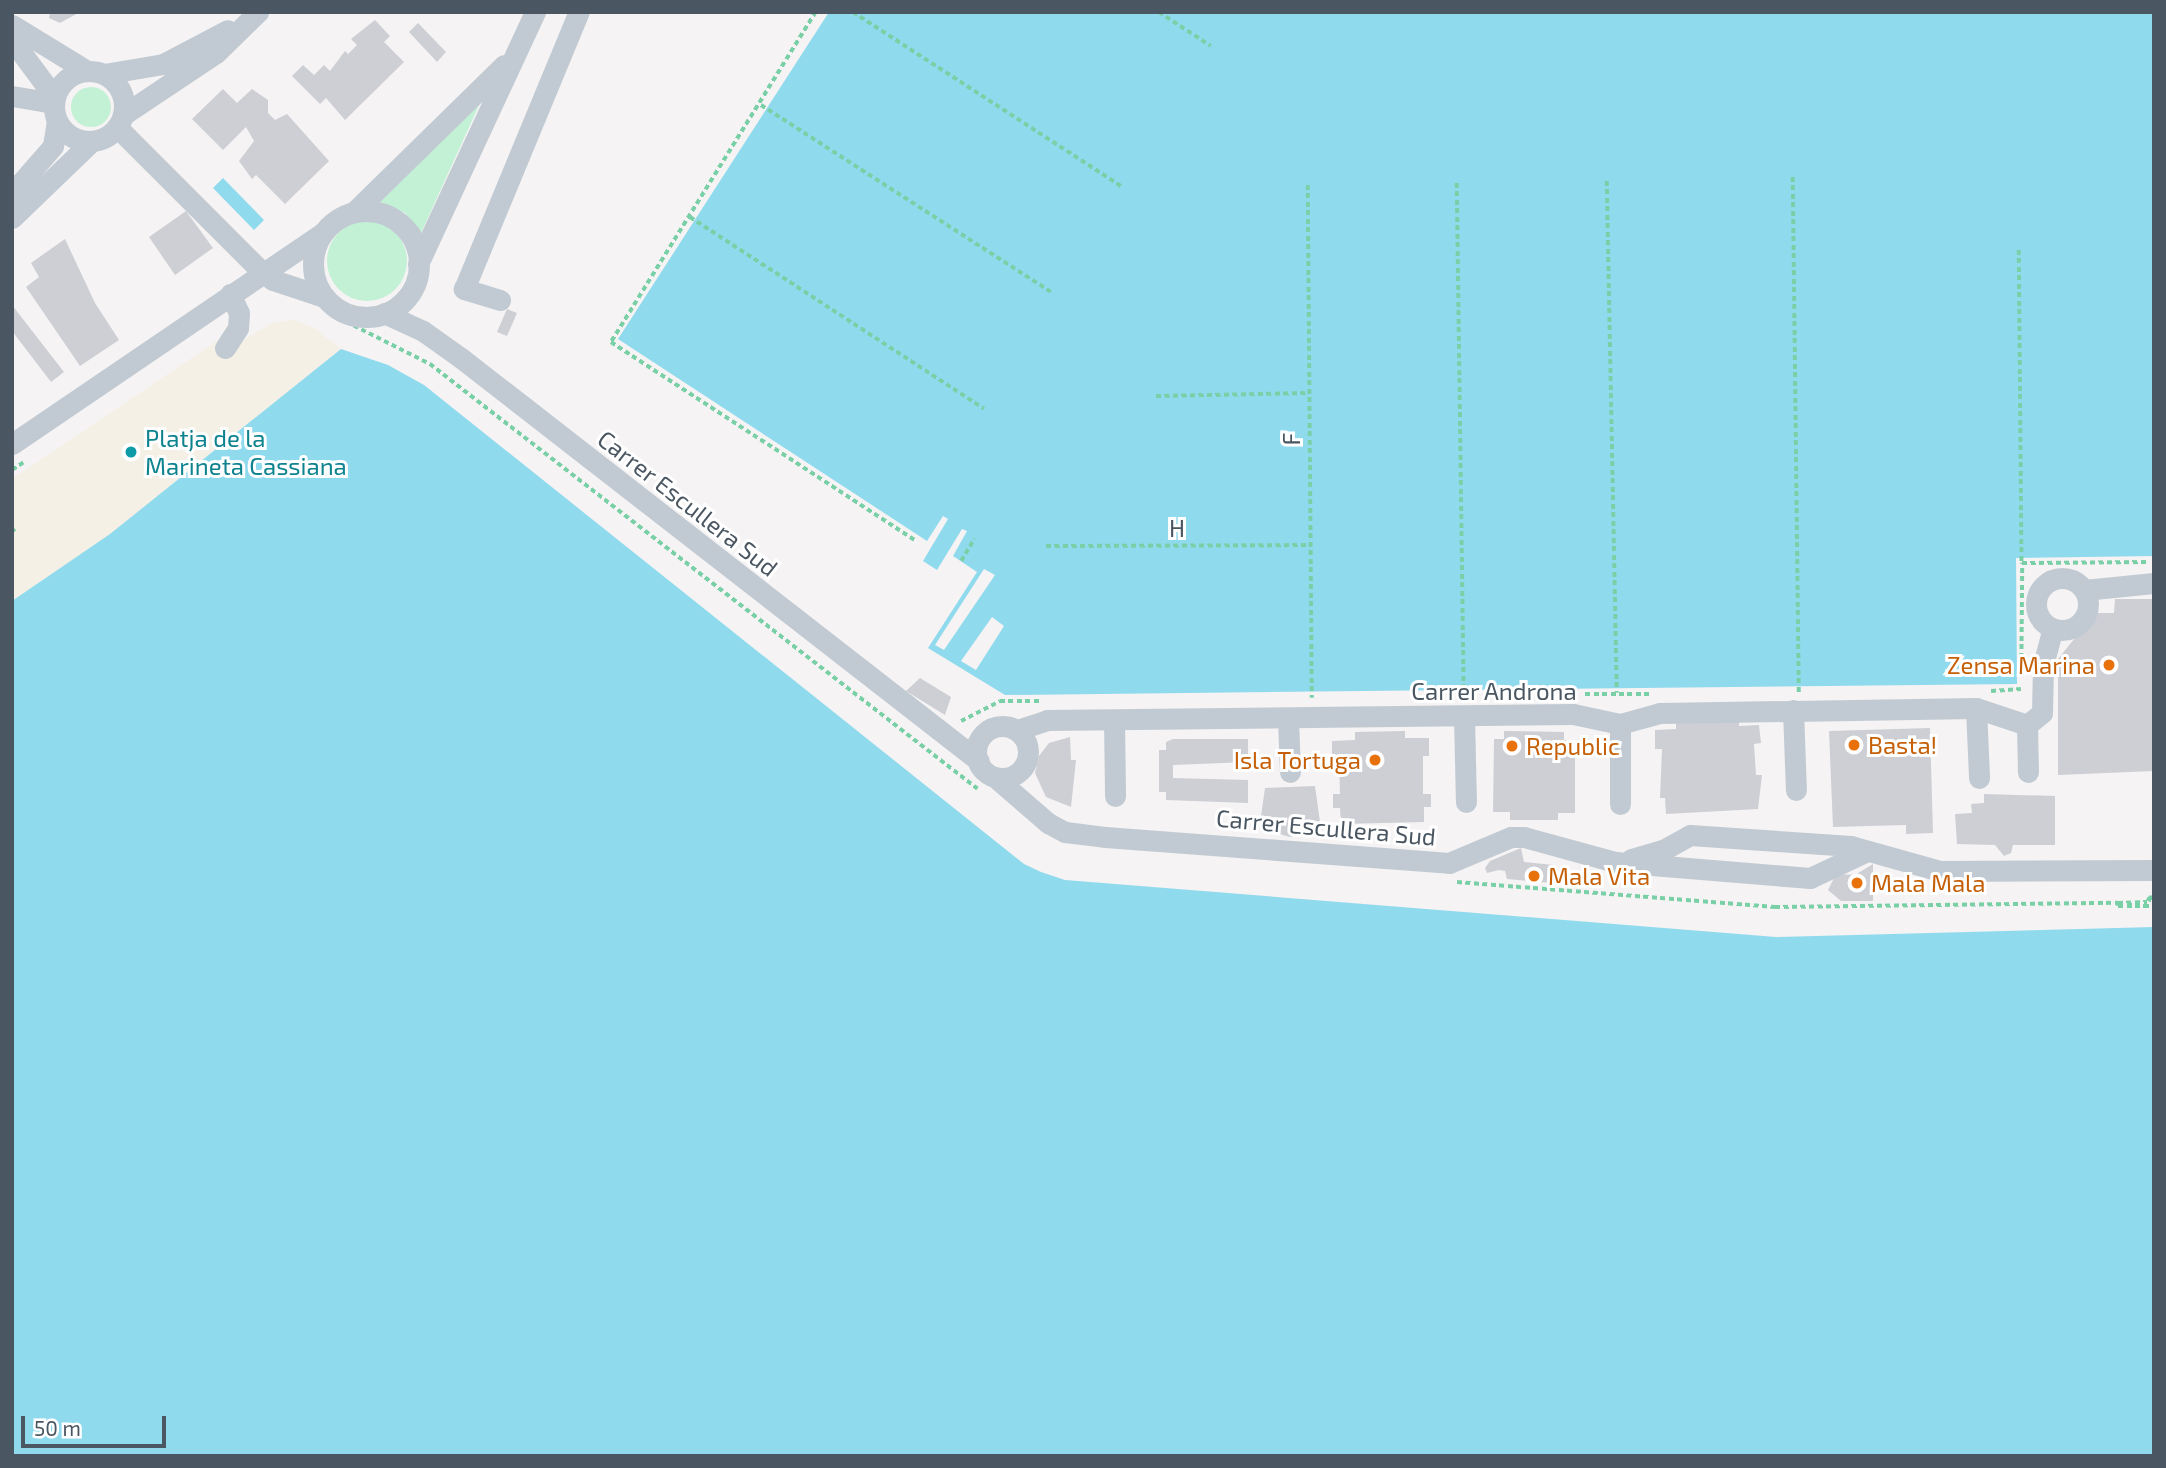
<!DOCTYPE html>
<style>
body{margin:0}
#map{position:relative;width:2166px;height:1468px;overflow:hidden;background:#f5f3f3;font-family:"Exo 2",sans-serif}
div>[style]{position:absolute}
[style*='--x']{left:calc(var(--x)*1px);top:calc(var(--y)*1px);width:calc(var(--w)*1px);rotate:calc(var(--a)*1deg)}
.green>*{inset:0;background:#c3f1d5}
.round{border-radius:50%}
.sand>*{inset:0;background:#f5f0e5}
.water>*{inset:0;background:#90daee}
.pier>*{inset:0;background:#f5f3f3}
.building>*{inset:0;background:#cdcfd5}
.path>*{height:3.5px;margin-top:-1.75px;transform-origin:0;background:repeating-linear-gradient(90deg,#7ad0a6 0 5px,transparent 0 8.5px)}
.minor>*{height:21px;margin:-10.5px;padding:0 10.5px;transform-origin:10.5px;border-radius:10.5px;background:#c1cad2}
.minor>.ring{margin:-10.5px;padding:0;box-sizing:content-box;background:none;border:21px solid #c1cad2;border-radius:50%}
.dots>*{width:19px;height:19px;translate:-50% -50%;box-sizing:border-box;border:4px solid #fff;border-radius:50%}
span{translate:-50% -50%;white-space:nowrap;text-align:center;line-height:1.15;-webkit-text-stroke:6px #fff;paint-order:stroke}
.culture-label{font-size:24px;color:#0d838f}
.left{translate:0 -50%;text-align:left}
.street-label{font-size:24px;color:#4a5661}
.food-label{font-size:24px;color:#c56008}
.right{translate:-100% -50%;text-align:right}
.frame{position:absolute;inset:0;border:14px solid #4a5661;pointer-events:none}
.scale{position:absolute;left:21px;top:1416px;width:145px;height:32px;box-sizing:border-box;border:4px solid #4a5661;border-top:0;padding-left:9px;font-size:21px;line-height:24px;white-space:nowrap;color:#4a5661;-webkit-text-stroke:5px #fff;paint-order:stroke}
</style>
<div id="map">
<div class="green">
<div class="round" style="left:71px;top:87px;width:40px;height:40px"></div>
<div style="clip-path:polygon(480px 103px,421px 233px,405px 213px,377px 201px)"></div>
<div class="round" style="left:327px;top:221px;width:80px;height:80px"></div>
</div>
<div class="sand">
<div style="clip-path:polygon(293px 320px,313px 327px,341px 349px,110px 534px,12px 601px,12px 479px,229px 333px,234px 346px,272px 323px)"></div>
</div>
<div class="water">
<div style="clip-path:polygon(829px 12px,2154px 12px,2154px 556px,2016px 558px,2017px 684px,1005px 695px,928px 648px,977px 572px,953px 556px,967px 531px,962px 529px,937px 570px,923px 561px,948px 519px,943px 516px,927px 541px,618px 339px)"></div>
<div style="clip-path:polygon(223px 178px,264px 220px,254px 230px,213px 188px)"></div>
<div style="clip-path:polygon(341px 349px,388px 365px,424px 385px,1024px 864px,1041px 872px,1065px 880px,1776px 937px,2154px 927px,2154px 1456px,12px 1456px,12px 601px,110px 534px)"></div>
</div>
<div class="pier">
<div style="clip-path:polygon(984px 569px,995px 575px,944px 650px,935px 645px)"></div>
<div style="clip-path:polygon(992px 617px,1004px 626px,976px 670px,961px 661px)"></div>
</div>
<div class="building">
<div style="clip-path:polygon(50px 12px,80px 12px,60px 23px,49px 18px)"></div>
<div style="clip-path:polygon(375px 20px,390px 36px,384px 42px,404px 62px,345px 120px,326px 98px,320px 104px,292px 76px,303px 65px,314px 75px,324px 65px,330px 71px,345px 51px,348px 54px,357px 45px,351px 39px)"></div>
<div style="clip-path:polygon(418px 23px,446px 52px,437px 62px,409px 32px)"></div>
<div style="clip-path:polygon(223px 89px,237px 103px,252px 89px,268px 100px,268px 113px,275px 120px,287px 114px,329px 161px,285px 204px,256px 175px,252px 179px,239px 161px,254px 141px,246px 127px,223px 150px,192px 119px)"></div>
<div style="clip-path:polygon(186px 211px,213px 248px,175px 275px,149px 237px)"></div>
<div style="clip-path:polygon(65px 239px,95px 303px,119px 340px,80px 366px,26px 287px,39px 277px,31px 263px)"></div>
<div style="clip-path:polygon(12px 305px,64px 372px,51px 382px,12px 331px)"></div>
<div style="clip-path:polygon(507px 309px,517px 313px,507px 336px,497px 332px)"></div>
<div style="clip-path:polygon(2115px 599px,2154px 599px,2154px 771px,2058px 775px,2058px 659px,2095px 613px,2114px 613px)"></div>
<div style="clip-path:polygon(920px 678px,951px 697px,945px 715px,906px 691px)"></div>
<div style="clip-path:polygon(1739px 717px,1739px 726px,1759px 725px,1761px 743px,1754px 744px,1756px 775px,1762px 775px,1758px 809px,1666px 814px,1665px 798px,1660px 798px,1662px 749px,1655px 749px,1655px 730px,1676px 729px,1676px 721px)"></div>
<div style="clip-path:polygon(1930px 728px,1933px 833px,1906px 834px,1906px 825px,1833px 827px,1829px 731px)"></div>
<div style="clip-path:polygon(1405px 731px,1405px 738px,1429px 738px,1429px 756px,1423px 756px,1423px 794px,1431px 794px,1431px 807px,1424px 807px,1424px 822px,1341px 824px,1340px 808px,1333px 808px,1333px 794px,1340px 794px,1339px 759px,1332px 759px,1332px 741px,1355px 740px,1355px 732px)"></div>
<div style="clip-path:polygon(1504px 731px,1564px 732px,1564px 740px,1575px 740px,1575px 813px,1558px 813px,1558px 820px,1510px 820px,1510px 812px,1493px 812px,1494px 739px,1504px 739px)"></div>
<div style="clip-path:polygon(1070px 737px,1071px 760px,1076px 760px,1071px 807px,1046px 797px,1035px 773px,1039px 756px,1049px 743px)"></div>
<div style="clip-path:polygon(1173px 739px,1248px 739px,1248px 762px,1173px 765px,1173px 778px,1248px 780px,1248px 803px,1166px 800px,1166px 792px,1159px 792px,1159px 750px,1166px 750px,1166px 742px)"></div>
<div style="clip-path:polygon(1315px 786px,1320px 822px,1315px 830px,1290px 837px,1265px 830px,1265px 822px,1260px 823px,1265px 788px)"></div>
<div style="clip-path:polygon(1984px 794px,2055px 796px,2055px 845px,2013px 845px,2011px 853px,2004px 856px,1995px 845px,1957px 844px,1955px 814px,1972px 813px,1971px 804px,1984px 803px)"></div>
<div style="clip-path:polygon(1521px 848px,1524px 862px,1553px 865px,1551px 883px,1507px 879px,1505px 871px,1499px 870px,1487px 873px,1485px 868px,1490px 861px)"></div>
<div style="clip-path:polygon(1873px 864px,1873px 901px,1841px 901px,1828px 890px,1836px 874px,1855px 875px)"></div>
</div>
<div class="path">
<div style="--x:816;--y:12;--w:388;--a:121.8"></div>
<div style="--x:611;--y:342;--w:364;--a:33.1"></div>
<div style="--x:853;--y:12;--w:321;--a:33"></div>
<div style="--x:1159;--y:12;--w:62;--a:33.2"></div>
<div style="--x:761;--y:105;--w:347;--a:32.8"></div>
<div style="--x:1793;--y:177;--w:516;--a:89.33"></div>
<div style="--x:1607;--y:181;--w:512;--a:88.88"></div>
<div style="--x:1457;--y:183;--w:512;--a:89.22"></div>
<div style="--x:1308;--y:185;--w:513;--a:89.55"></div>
<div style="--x:690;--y:217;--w:351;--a:33.1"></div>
<div style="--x:2019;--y:250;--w:313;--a:89.5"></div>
<div style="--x:331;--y:314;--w:111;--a:26.8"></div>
<div style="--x:430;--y:364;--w:693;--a:37.8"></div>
<div style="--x:1156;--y:396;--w:153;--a:-1.1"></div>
<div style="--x:12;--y:470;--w:14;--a:-34"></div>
<div style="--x:12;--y:528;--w:5;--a:53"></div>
<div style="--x:1046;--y:546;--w:263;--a:-0.2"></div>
<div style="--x:961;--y:561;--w:26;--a:-59"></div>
<div style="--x:2021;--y:675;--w:112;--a:-89.5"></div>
<div style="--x:2022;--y:563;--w:126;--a:-0.5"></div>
<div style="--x:1991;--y:691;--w:30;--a:-4"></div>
<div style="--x:1585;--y:694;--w:66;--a:0"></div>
<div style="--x:961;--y:721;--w:44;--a:-27.1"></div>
<div style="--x:1000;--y:701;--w:39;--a:0"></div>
<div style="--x:1457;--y:882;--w:319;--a:4.5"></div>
<div style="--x:1775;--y:907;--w:343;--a:-0.7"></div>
<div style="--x:2118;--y:903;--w:3;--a:90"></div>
<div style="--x:2118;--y:906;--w:36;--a:0"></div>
<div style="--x:2154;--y:898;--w:7;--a:180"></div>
<div style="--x:2147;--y:898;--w:8;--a:30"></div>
<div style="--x:2118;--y:903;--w:29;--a:-2"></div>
</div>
<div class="minor">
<div style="--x:12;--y:25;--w:88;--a:31.5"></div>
<div style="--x:12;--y:40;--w:72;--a:53.4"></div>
<div class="ring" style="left:54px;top:71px;width:49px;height:49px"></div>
<div style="--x:104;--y:74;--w:60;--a:-9.6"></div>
<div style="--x:163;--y:64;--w:73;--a:-27.6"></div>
<div style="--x:12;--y:96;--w:43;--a:9.5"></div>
<div style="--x:123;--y:115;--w:112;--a:-33.7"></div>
<div style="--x:216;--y:53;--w:59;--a:-44.3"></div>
<div style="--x:117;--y:127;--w:204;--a:45"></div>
<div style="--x:261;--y:271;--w:15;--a:37"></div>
<div style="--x:273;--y:280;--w:54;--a:18.4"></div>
<div style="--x:12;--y:193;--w:62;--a:-48.9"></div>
<div style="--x:53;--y:146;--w:26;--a:-81"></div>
<div class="ring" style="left:313px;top:211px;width:85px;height:85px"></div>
<div style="--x:354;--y:212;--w:210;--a:-44.4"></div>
<div style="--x:12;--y:218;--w:111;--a:-43.9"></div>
<div style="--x:418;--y:264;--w:278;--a:-65.1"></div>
<div style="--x:500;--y:300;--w:38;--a:-163"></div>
<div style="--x:464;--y:289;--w:300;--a:-67.5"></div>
<div style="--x:384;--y:313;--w:43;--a:24.8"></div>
<div style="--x:423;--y:331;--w:47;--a:35.4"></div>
<div style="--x:461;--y:358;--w:656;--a:37.88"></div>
<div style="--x:225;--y:348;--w:24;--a:-57"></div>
<div style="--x:238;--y:328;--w:15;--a:-86"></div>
<div style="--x:239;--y:313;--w:21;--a:-115"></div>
<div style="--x:12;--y:444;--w:376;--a:-34.2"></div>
<div class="ring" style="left:2036px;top:578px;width:31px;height:31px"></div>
<div style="--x:2084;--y:590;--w:70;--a:-5.7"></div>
<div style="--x:1976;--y:708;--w:70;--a:87.5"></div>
<div style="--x:1793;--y:710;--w:80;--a:87.9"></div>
<div style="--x:1464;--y:716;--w:86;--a:88.7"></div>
<div style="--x:1288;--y:718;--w:54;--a:87.9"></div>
<div style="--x:1114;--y:720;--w:76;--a:89.2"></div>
<div style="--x:1620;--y:724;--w:80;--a:90"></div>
<div style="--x:2027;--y:725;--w:47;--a:88.8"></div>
<div class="ring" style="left:976px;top:726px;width:31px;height:31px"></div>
<div style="--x:1017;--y:730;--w:32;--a:-18"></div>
<div style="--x:1047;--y:720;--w:526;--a:-0.65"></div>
<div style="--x:1573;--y:714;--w:48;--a:12"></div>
<div style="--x:1620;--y:724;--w:41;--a:-15.4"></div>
<div style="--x:1660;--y:713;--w:316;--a:-0.9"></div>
<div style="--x:1976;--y:708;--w:54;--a:18.4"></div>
<div style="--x:2027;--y:725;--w:19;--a:-39"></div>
<div style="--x:2042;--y:713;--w:48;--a:-88.8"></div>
<div style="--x:2043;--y:665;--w:38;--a:-75"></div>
<div style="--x:995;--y:777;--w:70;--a:41"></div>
<div style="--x:1048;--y:823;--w:19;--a:28"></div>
<div style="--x:1065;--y:832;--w:40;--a:7.1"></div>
<div style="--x:1105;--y:837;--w:345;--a:4.3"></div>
<div style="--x:1449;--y:863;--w:67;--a:-22.8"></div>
<div style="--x:1511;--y:837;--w:13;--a:0"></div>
<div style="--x:1524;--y:837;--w:94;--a:15.4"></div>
<div style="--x:1615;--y:862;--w:196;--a:4.7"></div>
<div style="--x:1810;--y:878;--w:61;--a:-25.3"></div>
<div style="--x:1631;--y:859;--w:35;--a:-16"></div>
<div style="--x:1665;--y:849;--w:29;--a:-29"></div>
<div style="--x:1690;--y:835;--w:161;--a:3.9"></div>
<div style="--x:1851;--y:846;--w:92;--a:15.7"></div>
<div style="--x:1940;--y:871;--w:214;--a:-0.3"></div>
</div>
<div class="dots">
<div style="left:131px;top:452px;background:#0f9aa8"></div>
<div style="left:2109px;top:665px;background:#e8710a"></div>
<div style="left:1854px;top:745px;background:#e8710a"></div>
<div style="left:1512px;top:746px;background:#e8710a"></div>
<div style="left:1375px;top:760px;background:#e8710a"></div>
<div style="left:1534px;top:876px;background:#e8710a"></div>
<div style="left:1857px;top:883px;background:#e8710a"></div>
</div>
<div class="culture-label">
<span class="left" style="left:145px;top:452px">Platja de la<br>Marineta Cassiana</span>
</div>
<div class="street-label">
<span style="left:1291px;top:439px;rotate:-90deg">F</span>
<span style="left:688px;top:503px;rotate:38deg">Carrer Escullera Sud</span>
<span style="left:1177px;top:528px">H</span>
<span style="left:1494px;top:691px">Carrer Androna</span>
<span style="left:1326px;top:827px;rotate:5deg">Carrer Escullera Sud</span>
</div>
<div class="food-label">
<span class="right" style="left:2095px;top:665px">Zensa Marina</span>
<span class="left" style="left:1868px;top:745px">Basta!</span>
<span class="left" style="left:1526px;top:746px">Republic</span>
<span class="right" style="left:1361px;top:760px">Isla Tortuga</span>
<span class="left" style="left:1548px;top:876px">Mala Vita</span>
<span class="left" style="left:1871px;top:883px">Mala Mala</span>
</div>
<div class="frame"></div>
<div class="scale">50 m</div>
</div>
